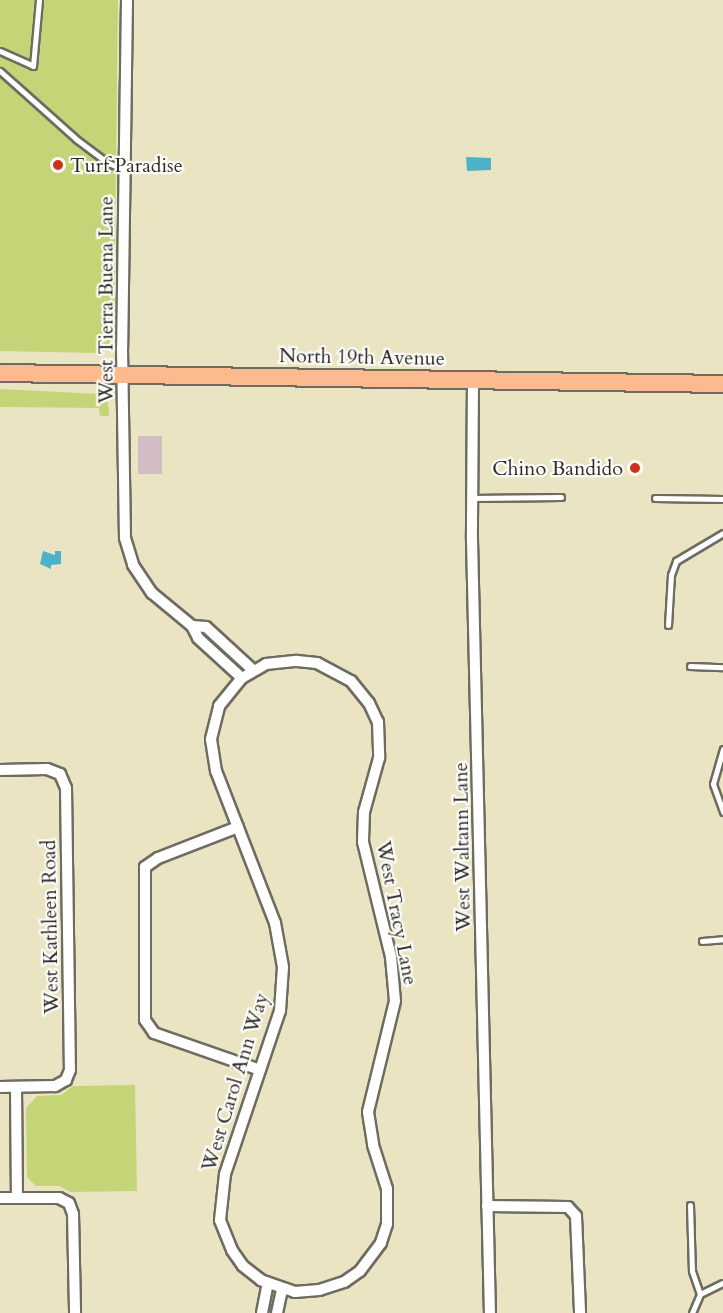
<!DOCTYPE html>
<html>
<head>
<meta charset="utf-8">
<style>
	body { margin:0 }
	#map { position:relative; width:723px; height:1313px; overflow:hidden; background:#ebe4c3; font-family:Cardo,serif }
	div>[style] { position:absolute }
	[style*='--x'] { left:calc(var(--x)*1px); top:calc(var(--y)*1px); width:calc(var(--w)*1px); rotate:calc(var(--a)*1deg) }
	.industrial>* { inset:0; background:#d2bdc5; transform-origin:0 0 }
	.green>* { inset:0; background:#c4d578 }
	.water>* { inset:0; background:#4bb2ca }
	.roads { filter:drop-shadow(2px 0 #6e6c60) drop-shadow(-2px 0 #6e6c60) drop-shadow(0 2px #6e6c60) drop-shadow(0 -2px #6e6c60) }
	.service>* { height:5px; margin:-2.5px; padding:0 2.5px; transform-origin:2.5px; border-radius:2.5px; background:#fff }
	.minor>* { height:10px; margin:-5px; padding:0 5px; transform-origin:5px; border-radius:5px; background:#fff }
	.primary>* { height:16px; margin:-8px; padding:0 8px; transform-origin:8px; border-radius:8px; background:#fcba8e }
	.dots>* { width:16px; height:16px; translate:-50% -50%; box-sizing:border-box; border:3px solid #fdfcf7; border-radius:50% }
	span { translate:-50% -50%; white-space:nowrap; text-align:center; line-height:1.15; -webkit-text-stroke:4.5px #fdfcf7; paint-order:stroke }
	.poi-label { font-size:20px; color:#2b2b2b }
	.left { translate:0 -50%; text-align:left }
	.right { translate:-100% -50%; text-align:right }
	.street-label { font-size:20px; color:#2b2b2b }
</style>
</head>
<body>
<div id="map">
	<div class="industrial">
		<div style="left:138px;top:436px;width:24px;height:38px"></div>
	</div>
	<div class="green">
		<div style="clip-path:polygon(0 0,118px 0,114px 329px,109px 345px,96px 353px,0 351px)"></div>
		<div style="clip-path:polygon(0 389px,99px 394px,108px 402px,109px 416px,100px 416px,99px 408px,0 407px)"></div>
		<div style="clip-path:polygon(135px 1085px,137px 1191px,71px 1192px,59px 1186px,36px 1186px,27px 1177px,26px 1108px,37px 1096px,61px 1095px,73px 1086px)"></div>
	</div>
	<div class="water">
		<div style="clip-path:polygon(466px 157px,491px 158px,491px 170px,467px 171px)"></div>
		<div style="clip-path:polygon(43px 551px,55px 555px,55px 551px,61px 551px,61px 564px,51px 565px,51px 569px,40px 564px)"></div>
	</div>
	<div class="roads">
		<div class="service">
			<div style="--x:0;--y:51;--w:36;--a:24"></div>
			<div style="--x:33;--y:66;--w:66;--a:-84.8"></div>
			<div style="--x:0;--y:71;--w:102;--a:41.8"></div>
			<div style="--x:76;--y:139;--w:38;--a:37"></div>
			<div style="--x:106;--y:162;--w:21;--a:23"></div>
			<div style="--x:472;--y:498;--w:89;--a:-0.6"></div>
			<div style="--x:655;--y:498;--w:68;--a:0.8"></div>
			<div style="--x:668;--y:625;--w:50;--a:-86.6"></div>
			<div style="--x:671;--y:575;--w:15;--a:-70"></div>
			<div style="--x:676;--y:561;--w:55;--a:-30.8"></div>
			<div style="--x:690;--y:666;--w:33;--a:2"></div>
			<div style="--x:723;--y:749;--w:36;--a:106"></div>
			<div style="--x:713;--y:784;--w:30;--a:70"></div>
			<div style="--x:702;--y:941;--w:21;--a:-5"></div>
			<div style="--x:690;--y:1205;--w:66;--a:88.3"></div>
			<div style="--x:692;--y:1271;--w:24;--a:71"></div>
			<div style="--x:700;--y:1294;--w:25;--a:-26"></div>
			<div style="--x:692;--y:1313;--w:21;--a:-67"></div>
		</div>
		<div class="minor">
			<div style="--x:127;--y:0;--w:348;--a:90.8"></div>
			<div style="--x:122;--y:348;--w:190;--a:89.1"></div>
			<div style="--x:125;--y:538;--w:28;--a:73"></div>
			<div style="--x:133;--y:565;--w:34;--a:56"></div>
			<div style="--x:152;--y:593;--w:52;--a:39.5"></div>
			<div style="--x:192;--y:626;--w:13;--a:63"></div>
			<div style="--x:198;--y:638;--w:59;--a:42.3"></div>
			<div style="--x:473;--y:380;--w:160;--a:90.4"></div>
			<div style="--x:472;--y:540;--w:773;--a:88.67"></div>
			<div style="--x:192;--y:626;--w:14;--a:4"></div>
			<div style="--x:206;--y:627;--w:64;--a:42.5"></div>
			<div style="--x:297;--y:661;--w:20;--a:6"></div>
			<div style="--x:317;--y:663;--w:38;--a:28"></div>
			<div style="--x:351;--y:681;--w:28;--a:51"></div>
			<div style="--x:369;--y:703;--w:21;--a:65"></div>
			<div style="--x:378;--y:722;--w:36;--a:88"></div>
			<div style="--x:379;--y:758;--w:56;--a:105.5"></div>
			<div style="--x:364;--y:812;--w:30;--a:92"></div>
			<div style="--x:363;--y:842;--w:118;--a:76.3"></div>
			<div style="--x:391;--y:957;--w:44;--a:84.8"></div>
			<div style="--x:395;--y:1001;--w:114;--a:103.7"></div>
			<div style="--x:368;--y:1112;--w:33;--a:81"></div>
			<div style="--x:373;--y:1145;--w:46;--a:72.3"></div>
			<div style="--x:387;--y:1189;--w:35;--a:90"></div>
			<div style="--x:387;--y:1224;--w:20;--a:108"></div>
			<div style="--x:381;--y:1243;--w:35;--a:127"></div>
			<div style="--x:360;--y:1271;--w:19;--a:145"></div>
			<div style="--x:344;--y:1282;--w:26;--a:162"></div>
			<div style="--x:319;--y:1290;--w:24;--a:175"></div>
			<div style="--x:295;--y:1292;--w:36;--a:-161"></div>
			<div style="--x:261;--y:1280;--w:23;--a:-142"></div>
			<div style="--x:243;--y:1266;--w:19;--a:-125"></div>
			<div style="--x:232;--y:1250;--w:32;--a:-112"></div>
			<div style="--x:220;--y:1220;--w:46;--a:-83.8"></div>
			<div style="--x:225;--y:1174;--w:172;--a:-71.4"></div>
			<div style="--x:280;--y:1011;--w:44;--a:-86.1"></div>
			<div style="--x:283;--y:967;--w:45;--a:-100.3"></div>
			<div style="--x:275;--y:923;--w:163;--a:-111.2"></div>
			<div style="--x:216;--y:771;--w:32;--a:-99"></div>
			<div style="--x:211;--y:739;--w:34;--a:-76"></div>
			<div style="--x:219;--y:706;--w:36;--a:-51"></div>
			<div style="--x:242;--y:678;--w:28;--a:-30"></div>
			<div style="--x:266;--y:664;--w:31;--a:-6"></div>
			<div style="--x:0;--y:770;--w:47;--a:-1.2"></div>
			<div style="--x:47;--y:769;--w:14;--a:21"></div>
			<div style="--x:60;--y:774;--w:15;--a:67"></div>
			<div style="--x:66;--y:788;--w:282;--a:89.2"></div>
			<div style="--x:70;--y:1070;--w:11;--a:112"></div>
			<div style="--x:66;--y:1080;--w:13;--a:151"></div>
			<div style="--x:55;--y:1086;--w:55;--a:179"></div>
			<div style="--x:238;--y:827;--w:86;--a:158.8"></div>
			<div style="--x:158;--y:858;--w:16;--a:145"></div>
			<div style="--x:145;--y:867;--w:153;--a:90"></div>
			<div style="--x:145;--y:1020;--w:16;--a:55"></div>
			<div style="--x:154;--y:1033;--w:112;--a:19.2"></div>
			<div style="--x:16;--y:1087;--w:110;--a:89.5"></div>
			<div style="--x:0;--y:1198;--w:59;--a:0"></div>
			<div style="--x:59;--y:1198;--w:11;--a:27"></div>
			<div style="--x:69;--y:1203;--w:12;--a:70"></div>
			<div style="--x:73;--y:1214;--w:99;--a:88.8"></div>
			<div style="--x:487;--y:1206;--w:81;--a:0.7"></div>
			<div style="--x:568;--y:1207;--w:12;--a:48"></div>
			<div style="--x:576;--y:1216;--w:97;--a:87.6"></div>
			<div style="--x:262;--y:1313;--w:31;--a:-79"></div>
			<div style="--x:277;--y:1313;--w:25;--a:-78"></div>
		</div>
		<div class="primary">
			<div style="--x:0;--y:373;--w:723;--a:0.87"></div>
		</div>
	</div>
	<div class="dots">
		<div style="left:58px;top:165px;background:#c8321e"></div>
		<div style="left:635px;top:468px;background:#c8321e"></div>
	</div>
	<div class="poi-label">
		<span class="left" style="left:70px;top:165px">Turf Paradise</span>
		<span class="right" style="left:623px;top:468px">Chino Bandido</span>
	</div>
	<div class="street-label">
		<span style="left:106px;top:300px;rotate:-90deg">West Tierra Buena Lane</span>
		<span style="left:362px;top:357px;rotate:1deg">North 19th Avenue</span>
		<span style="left:462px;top:847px;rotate:-91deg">West Waltann Lane</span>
		<span style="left:397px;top:913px;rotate:79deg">West Tracy Lane</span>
		<span style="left:50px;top:927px;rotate:-91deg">West Kathleen Road</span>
		<span style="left:235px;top:1082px;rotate:-73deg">West Carol Ann Way</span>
	</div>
</div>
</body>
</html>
